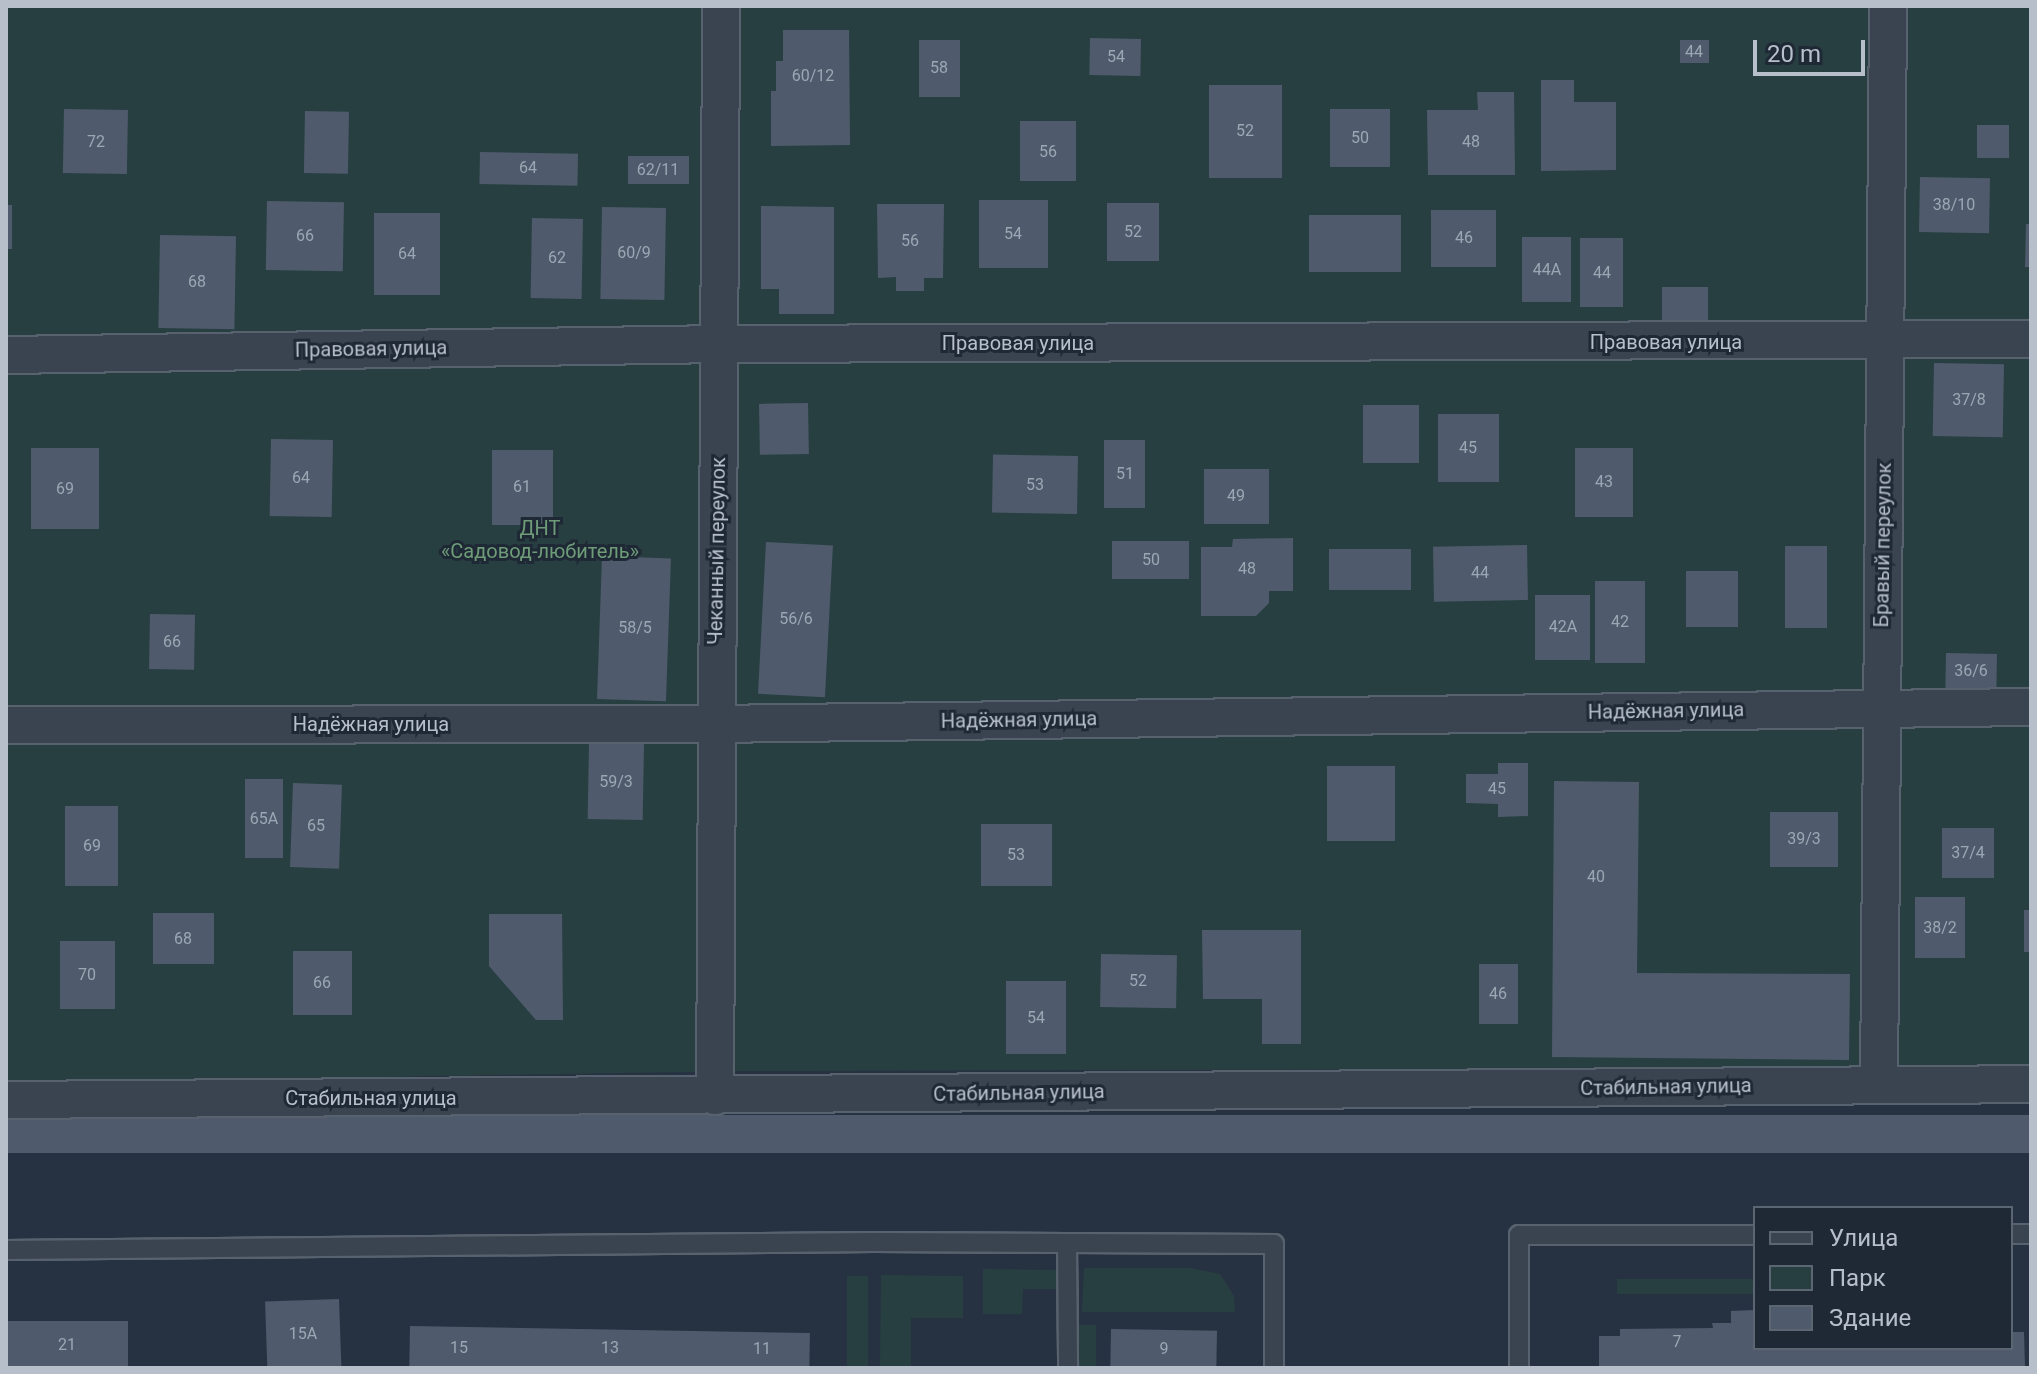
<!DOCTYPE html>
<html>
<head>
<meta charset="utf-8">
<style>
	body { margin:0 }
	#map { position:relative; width:2037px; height:1374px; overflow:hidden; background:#263241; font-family:Roboto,sans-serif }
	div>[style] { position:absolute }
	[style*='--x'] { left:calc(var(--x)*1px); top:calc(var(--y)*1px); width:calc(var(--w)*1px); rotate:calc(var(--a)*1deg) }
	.green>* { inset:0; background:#283f42; transform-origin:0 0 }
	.building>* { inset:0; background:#4f5b6c; transform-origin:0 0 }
	.roads { filter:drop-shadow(2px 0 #58626e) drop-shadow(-2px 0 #58626e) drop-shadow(0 2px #58626e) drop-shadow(0 -2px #58626e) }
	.service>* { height:18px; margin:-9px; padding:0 9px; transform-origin:9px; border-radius:9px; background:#3a4450 }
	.minor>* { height:36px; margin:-18px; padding:0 18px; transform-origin:18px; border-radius:18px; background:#3a4450 }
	span { translate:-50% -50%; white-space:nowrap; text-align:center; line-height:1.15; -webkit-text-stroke:6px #1f2936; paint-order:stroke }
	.number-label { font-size:16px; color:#9da6b3 }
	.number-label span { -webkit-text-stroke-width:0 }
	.street-label { font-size:20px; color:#b7bfcb }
	.park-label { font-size:20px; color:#6e9c78 }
	.frame { position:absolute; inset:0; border:8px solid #b7bfcb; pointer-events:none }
	.legend { position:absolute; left:1753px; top:1206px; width:260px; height:144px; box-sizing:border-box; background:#1f2936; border:2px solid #5c6572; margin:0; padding:10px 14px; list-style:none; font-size:24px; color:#b7bfcb }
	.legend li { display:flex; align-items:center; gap:16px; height:40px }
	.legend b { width:40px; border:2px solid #5c6572 }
	.scale { position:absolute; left:1753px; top:40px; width:112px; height:36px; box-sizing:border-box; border:4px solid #b7bfcb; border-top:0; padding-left:10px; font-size:24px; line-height:28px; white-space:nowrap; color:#b7bfcb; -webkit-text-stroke:6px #1f2936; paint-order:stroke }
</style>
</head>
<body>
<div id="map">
	<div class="green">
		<div style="clip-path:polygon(6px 6px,2031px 6px,2031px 1068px,745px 1071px,6px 1083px)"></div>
		<div style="clip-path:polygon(1084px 1268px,1190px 1268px,1220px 1274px,1234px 1296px,1235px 1312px,1082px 1312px)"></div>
		<div style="clip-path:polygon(983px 1269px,1059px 1270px,1059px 1289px,1023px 1289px,1022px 1314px,983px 1314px)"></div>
		<div style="clip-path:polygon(881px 1275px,963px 1276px,963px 1318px,911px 1318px,911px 1368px,880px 1368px)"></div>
		<div style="left:847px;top:1276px;width:21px;height:92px"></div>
		<div style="left:1617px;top:1279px;width:138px;height:15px"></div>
		<div style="left:1079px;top:1325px;width:17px;height:43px"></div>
	</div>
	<div class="building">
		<div style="clip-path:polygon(783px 30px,849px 30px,850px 145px,771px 146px,771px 91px,776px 91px,776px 61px,783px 61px)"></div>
		<div style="left:1090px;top:38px;width:51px;height:37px;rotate:1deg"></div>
		<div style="left:919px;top:40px;width:41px;height:57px"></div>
		<div style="left:1680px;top:40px;width:29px;height:23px"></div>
		<div style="clip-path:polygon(1541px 80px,1574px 80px,1574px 102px,1616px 102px,1616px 170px,1541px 171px)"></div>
		<div style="left:1209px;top:85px;width:73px;height:93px"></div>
		<div style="clip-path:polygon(1477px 92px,1514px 92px,1515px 175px,1428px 175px,1427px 110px,1478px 110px)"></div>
		<div style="left:64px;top:109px;width:64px;height:64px;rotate:1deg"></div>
		<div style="left:1330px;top:109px;width:60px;height:58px"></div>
		<div style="left:305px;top:111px;width:44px;height:62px;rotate:1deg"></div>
		<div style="left:1076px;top:121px;width:60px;height:56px;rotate:90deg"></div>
		<div style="left:1977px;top:125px;width:32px;height:33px"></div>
		<div style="left:480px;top:152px;width:98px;height:32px;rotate:1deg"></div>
		<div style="left:628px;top:156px;width:61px;height:28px"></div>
		<div style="left:1920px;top:177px;width:70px;height:55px;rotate:1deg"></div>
		<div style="left:979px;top:200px;width:69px;height:68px"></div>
		<div style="left:267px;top:201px;width:77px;height:69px;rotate:1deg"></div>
		<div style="left:1107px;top:203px;width:52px;height:58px"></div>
		<div style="clip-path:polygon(877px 204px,944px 204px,943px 278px,924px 278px,924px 291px,896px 291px,896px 277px,878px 278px)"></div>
		<div style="left:6px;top:205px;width:6px;height:44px"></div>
		<div style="clip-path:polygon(761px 206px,834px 207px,834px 314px,779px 314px,779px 289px,761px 289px)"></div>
		<div style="left:602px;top:207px;width:64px;height:92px;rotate:1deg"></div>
		<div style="left:1431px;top:210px;width:65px;height:57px"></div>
		<div style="left:374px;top:213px;width:66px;height:82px"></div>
		<div style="left:1309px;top:215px;width:92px;height:57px"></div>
		<div style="left:532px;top:218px;width:51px;height:80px;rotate:1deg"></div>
		<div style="clip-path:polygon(2026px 224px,2031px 224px,2031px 267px,2025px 267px)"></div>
		<div style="left:160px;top:235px;width:76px;height:93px;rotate:1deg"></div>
		<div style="left:1522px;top:237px;width:49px;height:65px"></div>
		<div style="left:1580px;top:238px;width:43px;height:69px"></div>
		<div style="left:1662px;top:287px;width:46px;height:35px"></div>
		<div style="left:1934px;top:363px;width:70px;height:73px;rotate:1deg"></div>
		<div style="left:808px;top:403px;width:51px;height:49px;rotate:89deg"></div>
		<div style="left:1363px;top:405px;width:56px;height:58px"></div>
		<div style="left:1438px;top:414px;width:61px;height:68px"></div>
		<div style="left:271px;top:439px;width:62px;height:77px;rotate:1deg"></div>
		<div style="left:1104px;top:440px;width:41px;height:68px"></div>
		<div style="left:31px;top:448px;width:68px;height:81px"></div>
		<div style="left:1575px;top:448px;width:58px;height:69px"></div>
		<div style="left:492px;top:450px;width:61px;height:75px"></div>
		<div style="left:1078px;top:456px;width:58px;height:85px;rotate:91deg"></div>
		<div style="left:1204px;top:469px;width:65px;height:55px"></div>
		<div style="clip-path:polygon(1293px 538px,1293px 591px,1269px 591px,1269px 603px,1256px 616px,1201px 616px,1201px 547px,1232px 547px,1233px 539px)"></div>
		<div style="left:1112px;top:541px;width:77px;height:38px"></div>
		<div style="left:766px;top:542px;width:67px;height:152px;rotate:3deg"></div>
		<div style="left:1527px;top:545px;width:55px;height:94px;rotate:89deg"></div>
		<div style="left:1785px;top:546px;width:42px;height:82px"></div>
		<div style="left:1329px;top:549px;width:82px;height:41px"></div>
		<div style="left:602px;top:556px;width:69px;height:143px;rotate:2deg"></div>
		<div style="left:1686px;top:571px;width:52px;height:56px"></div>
		<div style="left:1595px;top:581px;width:50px;height:82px"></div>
		<div style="left:1535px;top:595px;width:55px;height:65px"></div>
		<div style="left:150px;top:614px;width:45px;height:55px;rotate:1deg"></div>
		<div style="left:1946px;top:653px;width:51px;height:35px;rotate:1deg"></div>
		<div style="left:589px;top:743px;width:55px;height:76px;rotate:1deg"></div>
		<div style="clip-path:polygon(1498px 763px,1528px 763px,1528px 816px,1498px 817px,1498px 804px,1466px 803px,1466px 774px,1498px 774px)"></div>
		<div style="left:1327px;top:766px;width:68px;height:75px"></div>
		<div style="left:283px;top:779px;width:79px;height:38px;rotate:90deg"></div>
		<div style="clip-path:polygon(1554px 781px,1639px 782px,1637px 973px,1850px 974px,1849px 1060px,1552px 1057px)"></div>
		<div style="left:293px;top:783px;width:49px;height:84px;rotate:2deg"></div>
		<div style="left:65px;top:806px;width:53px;height:80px"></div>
		<div style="left:1770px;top:812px;width:68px;height:55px"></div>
		<div style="left:981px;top:824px;width:71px;height:62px"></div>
		<div style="left:1942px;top:828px;width:52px;height:50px"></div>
		<div style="left:1915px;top:897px;width:50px;height:61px"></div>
		<div style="left:2024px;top:910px;width:7px;height:42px"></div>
		<div style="left:153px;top:913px;width:61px;height:51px"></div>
		<div style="clip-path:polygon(489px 914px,562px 914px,563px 1020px,536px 1020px,489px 966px)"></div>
		<div style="clip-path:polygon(1202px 930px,1301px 930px,1301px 1044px,1262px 1044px,1262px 999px,1203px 999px)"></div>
		<div style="left:60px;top:941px;width:55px;height:68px"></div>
		<div style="left:293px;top:951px;width:59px;height:64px"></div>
		<div style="left:1101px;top:954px;width:76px;height:53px;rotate:1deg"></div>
		<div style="left:1479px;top:964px;width:39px;height:60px"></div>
		<div style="left:1066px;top:981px;width:73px;height:60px;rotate:90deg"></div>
		<div style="left:2031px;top:1115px;width:38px;height:2025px;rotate:90deg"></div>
		<div style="left:339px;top:1299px;width:69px;height:74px;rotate:88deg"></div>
		<div style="clip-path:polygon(1755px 1310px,1755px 1348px,2011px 1348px,2011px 1332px,2024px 1332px,2025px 1368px,1599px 1368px,1599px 1336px,1620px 1336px,1620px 1329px,1713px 1328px,1712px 1323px,1731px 1323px,1731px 1311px)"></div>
		<div style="left:6px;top:1321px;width:122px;height:47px"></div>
		<div style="left:410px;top:1326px;width:400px;height:42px;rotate:1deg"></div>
		<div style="left:1111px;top:1329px;width:106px;height:39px;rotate:1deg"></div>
	</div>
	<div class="roads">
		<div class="service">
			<div style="--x:2011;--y:1234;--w:20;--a:0"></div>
			<div style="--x:1067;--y:1243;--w:125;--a:89.5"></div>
			<div style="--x:6;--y:1250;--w:868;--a:-0.53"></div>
			<div style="--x:874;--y:1242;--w:400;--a:0.3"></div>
			<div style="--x:1274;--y:1244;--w:124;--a:90"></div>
			<div style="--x:1519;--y:1368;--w:133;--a:-90"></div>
			<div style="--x:1519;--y:1235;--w:236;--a:0"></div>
		</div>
		<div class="minor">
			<div style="--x:6;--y:355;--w:715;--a:-0.88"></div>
			<div style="--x:721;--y:344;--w:1310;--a:-0.22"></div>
			<div style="--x:6;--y:725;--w:707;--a:-0.08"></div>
			<div style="--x:713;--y:724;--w:1318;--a:-0.74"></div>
			<div style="--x:1879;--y:1085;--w:1079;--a:-89.52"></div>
			<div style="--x:715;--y:1096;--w:1090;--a:-89.68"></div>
			<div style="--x:6;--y:1100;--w:2025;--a:-0.45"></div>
		</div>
	</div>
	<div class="number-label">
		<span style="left:1694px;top:52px">44</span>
		<span style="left:1116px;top:57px">54</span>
		<span style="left:939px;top:68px">58</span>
		<span style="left:813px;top:76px">60/12</span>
		<span style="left:1245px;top:131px">52</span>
		<span style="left:1360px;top:138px">50</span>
		<span style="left:96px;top:142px">72</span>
		<span style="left:1471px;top:142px">48</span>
		<span style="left:1048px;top:152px">56</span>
		<span style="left:528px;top:168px">64</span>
		<span style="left:658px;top:170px">62/11</span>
		<span style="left:1954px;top:205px">38/10</span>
		<span style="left:1133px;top:232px">52</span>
		<span style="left:1013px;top:234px">54</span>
		<span style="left:305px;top:236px">66</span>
		<span style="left:1464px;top:238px">46</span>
		<span style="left:910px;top:241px">56</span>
		<span style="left:634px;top:253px">60/9</span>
		<span style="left:407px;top:254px">64</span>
		<span style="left:557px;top:258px">62</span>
		<span style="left:1547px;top:270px">44А</span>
		<span style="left:1602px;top:273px">44</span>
		<span style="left:197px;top:282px">68</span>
		<span style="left:1969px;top:400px">37/8</span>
		<span style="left:1468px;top:448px">45</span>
		<span style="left:1125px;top:474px">51</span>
		<span style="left:301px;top:478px">64</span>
		<span style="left:1604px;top:482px">43</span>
		<span style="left:1035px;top:485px">53</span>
		<span style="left:522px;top:487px">61</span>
		<span style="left:65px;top:489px">69</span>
		<span style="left:1236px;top:496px">49</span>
		<span style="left:1151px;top:560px">50</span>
		<span style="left:1247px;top:569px">48</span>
		<span style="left:1480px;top:573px">44</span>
		<span style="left:796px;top:619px">56/6</span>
		<span style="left:1620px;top:622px">42</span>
		<span style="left:1563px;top:627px">42А</span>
		<span style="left:635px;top:628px">58/5</span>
		<span style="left:172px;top:642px">66</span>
		<span style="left:1971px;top:671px">36/6</span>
		<span style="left:616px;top:782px">59/3</span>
		<span style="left:1497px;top:789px">45</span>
		<span style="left:264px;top:819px">65А</span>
		<span style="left:316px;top:826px">65</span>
		<span style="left:1804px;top:839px">39/3</span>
		<span style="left:92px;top:846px">69</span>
		<span style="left:1968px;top:853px">37/4</span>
		<span style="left:1016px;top:855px">53</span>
		<span style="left:1596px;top:877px">40</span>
		<span style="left:1940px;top:928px">38/2</span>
		<span style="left:183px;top:939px">68</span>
		<span style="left:87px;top:975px">70</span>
		<span style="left:1138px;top:981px">52</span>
		<span style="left:322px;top:983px">66</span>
		<span style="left:1498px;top:994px">46</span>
		<span style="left:1036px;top:1018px">54</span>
		<span style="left:303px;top:1334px">15А</span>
		<span style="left:1677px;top:1342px">7</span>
		<span style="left:67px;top:1345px">21</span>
		<span style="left:459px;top:1348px">15</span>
		<span style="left:610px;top:1348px">13</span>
		<span style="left:762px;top:1349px">11</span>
		<span style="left:1164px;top:1349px">9</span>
	</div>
	<div class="street-label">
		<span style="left:1666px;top:342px">Правовая улица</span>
		<span style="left:1018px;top:343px">Правовая улица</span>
		<span style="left:371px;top:349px;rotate:-1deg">Правовая улица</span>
		<span style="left:1883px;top:545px;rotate:-89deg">Бравый переулок</span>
		<span style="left:717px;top:551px;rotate:-89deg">Чеканный переулок</span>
		<span style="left:1666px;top:711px;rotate:-1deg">Надёжная улица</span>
		<span style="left:1019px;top:720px;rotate:-1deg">Надёжная улица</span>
		<span style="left:371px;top:724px">Надёжная улица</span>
		<span style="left:1666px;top:1087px;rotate:-1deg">Стабильная улица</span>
		<span style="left:1019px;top:1093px;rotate:-1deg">Стабильная улица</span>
		<span style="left:371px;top:1098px">Стабильная улица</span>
	</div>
	<div class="park-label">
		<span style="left:540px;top:540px">ДНТ<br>«Садовод-любитель»</span>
	</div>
	<div class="frame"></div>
	<ul class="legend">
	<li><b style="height:10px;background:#3a4450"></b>Улица</li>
	<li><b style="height:22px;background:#283f42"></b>Парк</li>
	<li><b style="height:22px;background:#4f5b6c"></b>Здание</li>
	</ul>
	<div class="scale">20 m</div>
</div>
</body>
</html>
